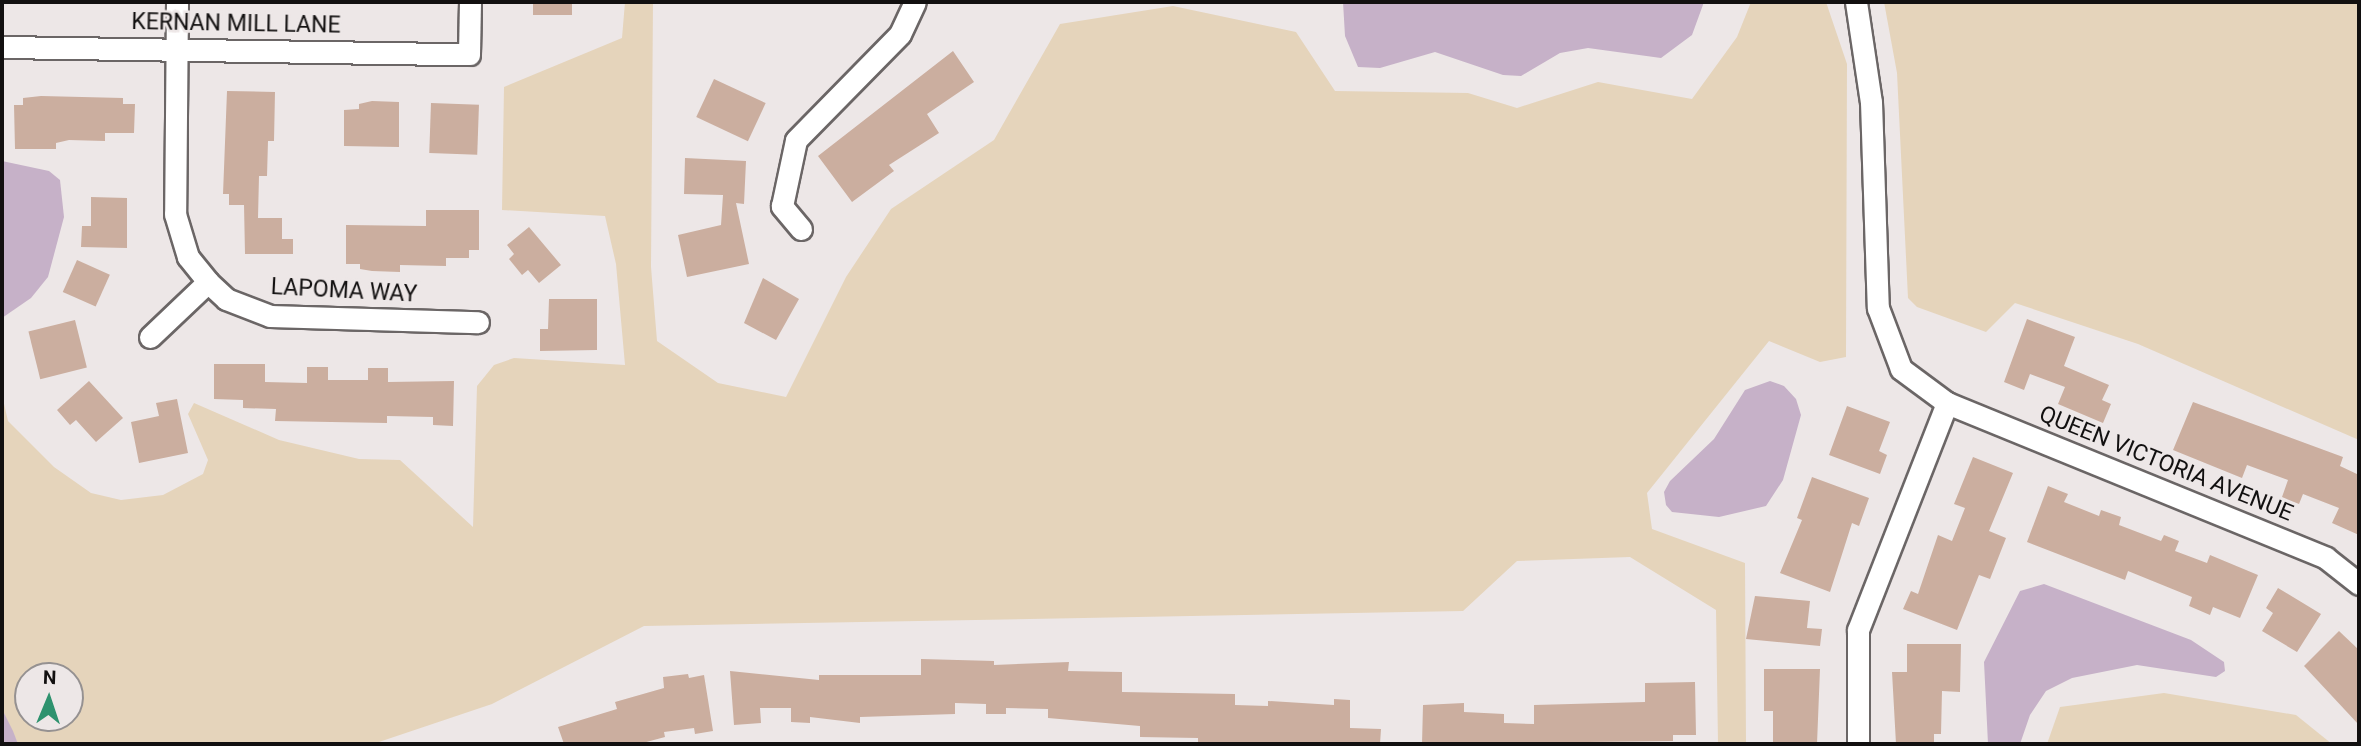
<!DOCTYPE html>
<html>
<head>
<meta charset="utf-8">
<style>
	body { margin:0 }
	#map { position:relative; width:2361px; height:746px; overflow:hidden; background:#ede7e7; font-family:Roboto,sans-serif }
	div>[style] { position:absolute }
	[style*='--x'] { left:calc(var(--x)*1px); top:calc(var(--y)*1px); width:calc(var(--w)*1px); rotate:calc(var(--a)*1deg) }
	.green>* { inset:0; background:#e5d4bb }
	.water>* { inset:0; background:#c6b1c8 }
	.building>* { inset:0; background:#cbae9f; transform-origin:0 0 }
	.roads { filter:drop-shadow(2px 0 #6b6666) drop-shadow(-2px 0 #6b6666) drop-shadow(0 2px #6b6666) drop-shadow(0 -2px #6b6666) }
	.minor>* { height:21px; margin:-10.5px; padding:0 10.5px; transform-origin:10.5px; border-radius:10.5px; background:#fff }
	span { translate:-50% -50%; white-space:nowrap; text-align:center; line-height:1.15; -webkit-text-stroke:5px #ede7e7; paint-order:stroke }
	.street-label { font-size:23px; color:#121010 }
	.frame { position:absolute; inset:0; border:4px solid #121010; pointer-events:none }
	.north { position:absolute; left:14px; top:662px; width:70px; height:70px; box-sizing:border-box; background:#ede7e7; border:2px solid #959191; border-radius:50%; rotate:2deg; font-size:19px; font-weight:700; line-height:28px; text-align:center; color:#121010 }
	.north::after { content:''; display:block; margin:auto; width:24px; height:32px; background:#2e926e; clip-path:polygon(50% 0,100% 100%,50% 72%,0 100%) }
</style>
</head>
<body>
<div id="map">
	<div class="green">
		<div style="clip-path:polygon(evenodd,625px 2px,653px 2px,651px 267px,657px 341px,718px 383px,786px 397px,846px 277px,891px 209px,994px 140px,1060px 24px,1173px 6px,1296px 32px,1335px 91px,1468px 93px,1517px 108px,1598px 82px,1692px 99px,1737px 37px,1751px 2px,1826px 2px,1847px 64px,1846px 357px,1820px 362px,1769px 341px,1647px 493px,1652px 529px,1745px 563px,1746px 744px,1718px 744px,1716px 610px,1630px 557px,1517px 561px,1463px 611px,644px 626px,492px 704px,373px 744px,18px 744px,2px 709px,2px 395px,8px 421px,54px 467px,91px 493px,121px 500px,163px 495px,203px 474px,208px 460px,188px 414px,194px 403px,279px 440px,359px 459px,400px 460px,473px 527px,477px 386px,494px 365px,514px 358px,625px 365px,616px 264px,605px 216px,502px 210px,504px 87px,622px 38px,625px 2px,28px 676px,70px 676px,70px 718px,28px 718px,28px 676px)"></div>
		<div style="clip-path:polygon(1884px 2px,2359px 2px,2359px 440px,2138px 344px,2015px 303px,1986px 332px,1917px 307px,1908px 298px,1897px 73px)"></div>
		<div style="clip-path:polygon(2164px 693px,2296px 715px,2332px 744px,2047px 744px,2060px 707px)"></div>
	</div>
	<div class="water">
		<div style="clip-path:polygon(1343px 2px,1704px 2px,1692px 35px,1661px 58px,1588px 48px,1560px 53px,1521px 76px,1503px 75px,1435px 52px,1380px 68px,1358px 67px,1345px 36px)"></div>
		<div style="clip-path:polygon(2px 161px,49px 171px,60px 180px,64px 217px,48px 277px,31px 298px,2px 318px)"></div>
		<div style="clip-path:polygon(1770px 381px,1784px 386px,1796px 399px,1801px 415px,1783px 480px,1766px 506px,1719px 517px,1672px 512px,1666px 505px,1664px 492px,1670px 481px,1714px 439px,1745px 390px)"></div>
		<div style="clip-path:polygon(2044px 584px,2191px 640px,2224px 662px,2225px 671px,2216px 677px,2137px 665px,2072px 678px,2046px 691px,2030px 715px,2020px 744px,1988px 744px,1984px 662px,2020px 591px)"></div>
		<div style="clip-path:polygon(2px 709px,13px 731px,18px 744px,2px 744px)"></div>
	</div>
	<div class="building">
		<div style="left:533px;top:2px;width:39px;height:13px"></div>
		<div style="clip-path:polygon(953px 51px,974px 82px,927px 114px,939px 133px,889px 165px,894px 171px,852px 202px,818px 156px)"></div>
		<div style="left:714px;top:79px;width:57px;height:42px;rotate:25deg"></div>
		<div style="clip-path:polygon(227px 91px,275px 92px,274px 141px,268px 141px,267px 176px,259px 176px,258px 218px,282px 218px,282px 239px,293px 239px,293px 254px,245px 254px,244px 205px,229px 205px,229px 194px,223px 194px)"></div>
		<div style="clip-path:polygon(41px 96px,123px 98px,123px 104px,135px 104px,134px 133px,105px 133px,105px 141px,69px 140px,56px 143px,56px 149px,15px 149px,14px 105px,23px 105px,23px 98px)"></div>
		<div style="clip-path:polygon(372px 101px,399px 102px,399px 147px,344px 146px,344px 110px,359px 109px,359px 104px)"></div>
		<div style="left:431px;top:103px;width:48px;height:50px;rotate:2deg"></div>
		<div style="clip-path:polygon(685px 158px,746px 161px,744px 204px,736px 203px,749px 264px,687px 277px,678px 235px,721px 225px,723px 195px,684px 194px)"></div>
		<div style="clip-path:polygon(91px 197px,127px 198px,127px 248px,81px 247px,82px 226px,91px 226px)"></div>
		<div style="clip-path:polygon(426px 210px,479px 210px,479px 250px,469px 250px,469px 258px,446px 258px,446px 266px,400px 265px,400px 272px,372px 271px,360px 269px,360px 264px,346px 264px,346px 225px,426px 226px)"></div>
		<div style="clip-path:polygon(529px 227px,561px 265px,539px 283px,528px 270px,522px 275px,509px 259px,514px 254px,507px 245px)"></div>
		<div style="left:77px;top:260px;width:36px;height:35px;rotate:24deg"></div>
		<div style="clip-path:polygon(763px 278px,799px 299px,776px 340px,744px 323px)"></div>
		<div style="clip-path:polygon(549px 299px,597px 299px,597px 350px,540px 351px,540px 329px,548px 329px)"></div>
		<div style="clip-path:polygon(2027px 319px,2075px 337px,2064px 366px,2109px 385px,2102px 400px,2111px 404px,2103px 423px,2058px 404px,2065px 387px,2030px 374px,2024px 390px,2004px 382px)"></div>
		<div style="left:75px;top:320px;width:49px;height:48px;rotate:76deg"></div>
		<div style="clip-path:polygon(214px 364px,265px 364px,265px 382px,307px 383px,307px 367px,328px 367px,328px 380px,368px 380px,368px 368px,388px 368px,388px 382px,454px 381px,453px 426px,433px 425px,433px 417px,387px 416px,387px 423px,275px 421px,276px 409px,243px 408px,243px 400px,214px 399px)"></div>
		<div style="clip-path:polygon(89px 381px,123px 418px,96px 442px,76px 420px,70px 425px,57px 410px)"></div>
		<div style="clip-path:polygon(177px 399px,188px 453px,139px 463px,131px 422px,159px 416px,156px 403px)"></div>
		<div style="clip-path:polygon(2193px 402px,2343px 457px,2340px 466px,2359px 475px,2359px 535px,2332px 523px,2339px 508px,2303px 494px,2299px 504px,2282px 497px,2288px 480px,2247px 465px,2242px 478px,2173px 450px)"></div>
		<div style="clip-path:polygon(1847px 406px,1890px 422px,1879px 451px,1887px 455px,1880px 474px,1829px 455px)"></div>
		<div style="clip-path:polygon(1973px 457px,2013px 473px,1989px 531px,2006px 538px,1990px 579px,1979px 575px,1957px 630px,1903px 609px,1911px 591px,1918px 594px,1938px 535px,1952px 541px,1965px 508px,1954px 504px)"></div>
		<div style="clip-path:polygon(1812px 477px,1869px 498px,1859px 526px,1852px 523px,1830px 592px,1780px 573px,1802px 520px,1797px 518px)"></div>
		<div style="clip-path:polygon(2048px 486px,2068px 494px,2064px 502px,2099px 516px,2101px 510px,2121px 517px,2119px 525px,2161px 541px,2164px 535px,2179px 541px,2175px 551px,2207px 563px,2210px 555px,2258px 575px,2240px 618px,2213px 607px,2210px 615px,2189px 606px,2192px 597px,2128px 571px,2125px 580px,2027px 542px)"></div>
		<div style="clip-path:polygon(2278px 588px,2321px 614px,2297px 652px,2262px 631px,2273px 613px,2266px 608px)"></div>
		<div style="clip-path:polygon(1755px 596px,1810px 601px,1807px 628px,1822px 629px,1820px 646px,1746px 639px)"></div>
		<div style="clip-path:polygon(2339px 631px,2359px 650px,2359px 725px,2304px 666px)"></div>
		<div style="clip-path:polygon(1907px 644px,1961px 644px,1960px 692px,1942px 691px,1941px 734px,1934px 734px,1934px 744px,1896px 744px,1892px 672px,1907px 672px)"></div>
		<div style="clip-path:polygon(921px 659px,994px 661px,994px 665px,1069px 662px,1068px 671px,1122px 672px,1122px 692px,1235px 694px,1235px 705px,1268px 706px,1268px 701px,1334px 705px,1334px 699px,1350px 700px,1350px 728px,1381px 729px,1380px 744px,1198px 744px,1198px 738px,1140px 737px,1140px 726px,1048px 718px,1048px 709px,1006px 708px,1006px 714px,986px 714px,986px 704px,955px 703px,955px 714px,860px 717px,860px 723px,810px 717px,810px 723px,791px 722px,791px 708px,760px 708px,761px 723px,734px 725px,730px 671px,819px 680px,819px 675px,921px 675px)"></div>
		<div style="clip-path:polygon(1764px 669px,1820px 669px,1817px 744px,1773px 744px,1773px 711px,1764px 711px)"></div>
		<div style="clip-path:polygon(688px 674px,689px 678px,704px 675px,713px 731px,695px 734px,694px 728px,664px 732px,665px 737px,639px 744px,564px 744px,558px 727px,617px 709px,615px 702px,664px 688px,663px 677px)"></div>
		<div style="clip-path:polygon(1695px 682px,1696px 735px,1673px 735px,1673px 741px,1422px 744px,1423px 705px,1464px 703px,1464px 712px,1504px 714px,1504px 723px,1534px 724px,1534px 705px,1645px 702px,1645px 683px)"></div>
	</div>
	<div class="roads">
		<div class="minor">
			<div style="--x:177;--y:2;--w:212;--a:90.5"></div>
			<div style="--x:175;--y:214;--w:45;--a:73.2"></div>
			<div style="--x:188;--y:257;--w:32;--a:51"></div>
			<div style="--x:208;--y:282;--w:25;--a:43"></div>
			<div style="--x:226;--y:299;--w:47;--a:21.1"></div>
			<div style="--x:270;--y:316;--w:208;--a:1.7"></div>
			<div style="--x:1856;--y:2;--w:101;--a:81.5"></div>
			<div style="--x:1871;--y:102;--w:206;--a:88.1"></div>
			<div style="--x:1878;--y:308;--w:65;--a:69.3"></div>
			<div style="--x:1901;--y:369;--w:57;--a:36.5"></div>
			<div style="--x:1947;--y:403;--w:409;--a:22.2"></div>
			<div style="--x:2326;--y:558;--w:42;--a:38.2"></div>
			<div style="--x:2;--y:47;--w:467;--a:0.9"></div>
			<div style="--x:469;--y:54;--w:52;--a:-88.9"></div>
			<div style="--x:801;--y:229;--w:30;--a:-130"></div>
			<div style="--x:782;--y:206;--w:67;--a:-78"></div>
			<div style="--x:796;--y:140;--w:148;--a:-45.5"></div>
			<div style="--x:900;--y:34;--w:35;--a:-65"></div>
			<div style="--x:150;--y:337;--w:80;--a:-43.5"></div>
			<div style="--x:1858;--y:744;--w:114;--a:-90"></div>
			<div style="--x:1858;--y:630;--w:244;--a:-68.6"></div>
		</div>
	</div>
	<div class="street-label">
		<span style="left:236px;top:24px;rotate:1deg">KERNAN MILL LANE</span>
		<span style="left:344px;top:291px;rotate:3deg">LAPOMA WAY</span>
		<span style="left:2166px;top:464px;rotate:22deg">QUEEN VICTORIA AVENUE</span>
	</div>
	<div class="frame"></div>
	<div class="north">N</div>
</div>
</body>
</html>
